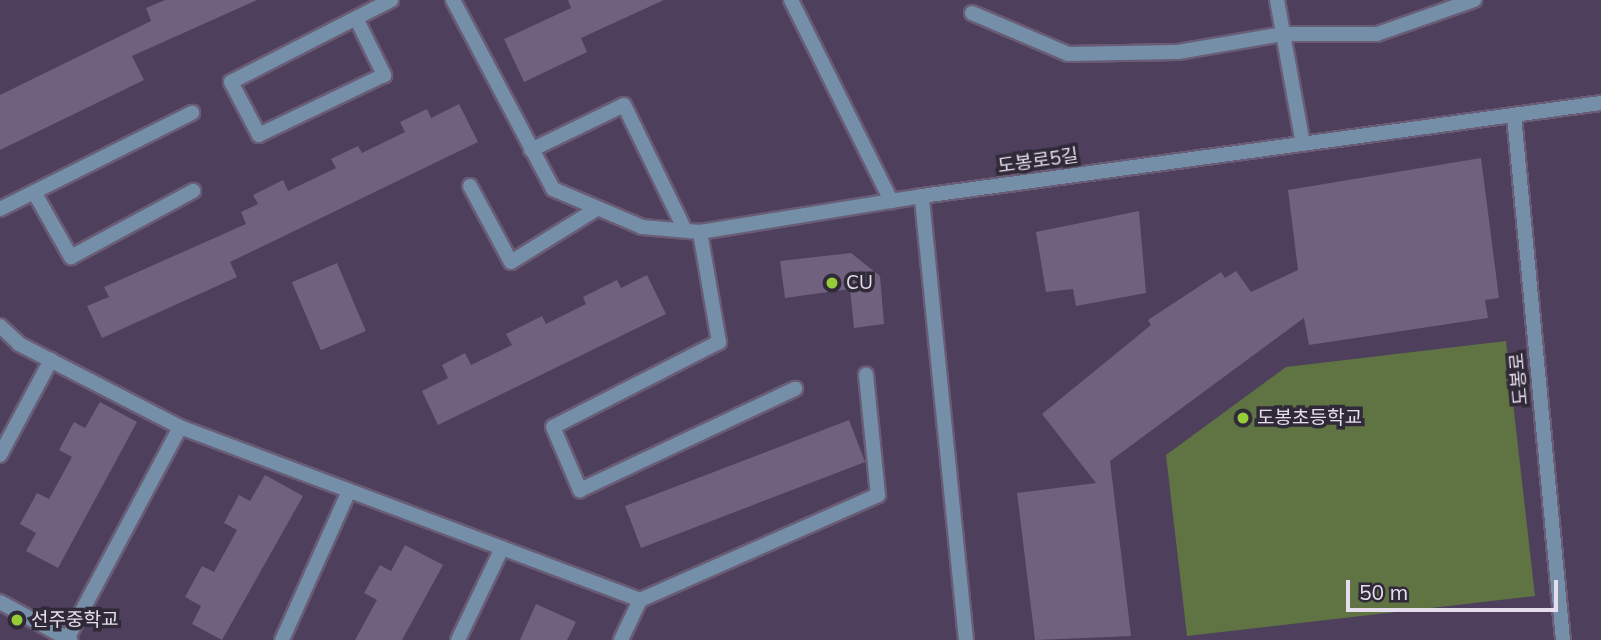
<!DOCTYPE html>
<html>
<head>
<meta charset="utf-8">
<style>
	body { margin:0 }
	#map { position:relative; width:1601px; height:640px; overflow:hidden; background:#4e3f5c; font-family:Mulish,"Noto Sans KR",sans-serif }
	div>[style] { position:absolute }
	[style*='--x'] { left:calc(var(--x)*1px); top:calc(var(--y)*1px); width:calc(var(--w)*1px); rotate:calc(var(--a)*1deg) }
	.green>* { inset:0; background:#5f7442 }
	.building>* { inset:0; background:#70617f; transform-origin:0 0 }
	.roads { filter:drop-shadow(2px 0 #695c76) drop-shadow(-2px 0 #695c76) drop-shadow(0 2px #695c76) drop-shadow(0 -2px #695c76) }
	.lane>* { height:14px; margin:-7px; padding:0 7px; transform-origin:7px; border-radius:7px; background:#758fa9 }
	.street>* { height:14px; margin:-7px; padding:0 7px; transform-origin:7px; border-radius:7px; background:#758fa9 }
	.dots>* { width:19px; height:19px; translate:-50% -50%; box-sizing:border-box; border:4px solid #302937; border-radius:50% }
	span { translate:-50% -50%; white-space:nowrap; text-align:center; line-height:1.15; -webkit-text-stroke:7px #302937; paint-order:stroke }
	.street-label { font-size:19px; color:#e6deef }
	.poi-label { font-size:19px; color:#e6deef }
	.left { translate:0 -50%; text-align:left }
	.scale { position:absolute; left:1346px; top:580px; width:212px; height:32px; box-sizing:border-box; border:4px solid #e6deef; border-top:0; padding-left:9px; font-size:21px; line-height:24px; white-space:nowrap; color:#e6deef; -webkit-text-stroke:5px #302937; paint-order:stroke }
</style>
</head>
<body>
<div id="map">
	<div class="green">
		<div style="clip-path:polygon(1506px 341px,1535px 596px,1187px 636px,1166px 455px,1286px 367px)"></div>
	</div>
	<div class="building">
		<div style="clip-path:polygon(165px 0,257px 0,132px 56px,144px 80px,0 150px,0 95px,151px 21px,146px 8px)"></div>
		<div style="clip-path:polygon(568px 0,664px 0,581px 38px,587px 52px,524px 82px,504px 39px,571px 8px)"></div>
		<div style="clip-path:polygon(459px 104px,478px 142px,230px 262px,237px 277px,102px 338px,87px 306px,109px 297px,104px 287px,246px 224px,241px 212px,258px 204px,253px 195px,283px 180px,288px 191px,336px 168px,331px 159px,358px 146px,362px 153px,405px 132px,400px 122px,427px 109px,431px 118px)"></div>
		<div style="clip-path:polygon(1481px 158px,1499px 298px,1485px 300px,1488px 318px,1309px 345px,1304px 318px,1110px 461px,1131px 636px,1035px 640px,1017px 493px,1096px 483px,1042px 414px,1151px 325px,1148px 320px,1221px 272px,1225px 278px,1236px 271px,1251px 292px,1298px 270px,1288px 190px)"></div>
		<div style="clip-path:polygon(1139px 211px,1146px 293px,1076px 306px,1073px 289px,1046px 292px,1036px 232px)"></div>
		<div style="clip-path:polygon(851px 253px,880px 276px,884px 324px,854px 328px,850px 289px,785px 298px,780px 261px)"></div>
		<div style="left:337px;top:263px;width:74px;height:49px;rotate:67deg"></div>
		<div style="clip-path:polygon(647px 275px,666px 314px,438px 425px,422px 391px,448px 378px,442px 365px,465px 353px,471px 365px,512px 345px,506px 334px,542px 316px,546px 324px,586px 304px,583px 297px,617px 280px,621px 288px)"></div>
		<div style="clip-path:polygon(100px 402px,137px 422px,58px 568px,26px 551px,36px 533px,20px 524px,37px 493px,49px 499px,72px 457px,59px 450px,74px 422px,85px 428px)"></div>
		<div style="left:849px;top:420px;width:45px;height:240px;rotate:69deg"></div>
		<div style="clip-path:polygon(265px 475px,303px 496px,222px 640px,192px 624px,201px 606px,185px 597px,202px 566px,214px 572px,237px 530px,224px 523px,239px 495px,250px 501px)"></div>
		<div style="clip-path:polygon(405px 545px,443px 565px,402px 640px,355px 640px,377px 600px,364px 593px,380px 565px,391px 571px)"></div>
		<div style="clip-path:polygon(536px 604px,576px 622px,567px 640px,520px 640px)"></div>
	</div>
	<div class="roads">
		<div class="lane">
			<div style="--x:453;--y:0;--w:214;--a:62.1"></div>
			<div style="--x:553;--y:189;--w:97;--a:23.1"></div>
			<div style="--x:642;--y:227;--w:58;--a:4.9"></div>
			<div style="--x:700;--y:232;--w:193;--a:-9.2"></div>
			<div style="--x:1277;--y:0;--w:146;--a:79.8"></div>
			<div style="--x:972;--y:13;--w:104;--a:23.1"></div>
			<div style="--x:1068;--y:54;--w:110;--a:-1"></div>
			<div style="--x:1178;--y:52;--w:107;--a:-9.7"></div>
			<div style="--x:1283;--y:34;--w:94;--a:0"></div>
			<div style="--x:1377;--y:34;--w:103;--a:-19.3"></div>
			<div style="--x:356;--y:18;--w:64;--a:63.8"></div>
			<div style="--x:384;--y:75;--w:139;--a:154.4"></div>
			<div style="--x:259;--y:135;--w:60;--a:-117.8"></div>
			<div style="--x:231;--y:82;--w:180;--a:-27.1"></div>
			<div style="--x:531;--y:150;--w:103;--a:-25.8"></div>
			<div style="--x:624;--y:105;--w:139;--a:64"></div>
			<div style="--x:470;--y:186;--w:86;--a:61.7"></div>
			<div style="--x:511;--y:262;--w:102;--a:-31.8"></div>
			<div style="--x:34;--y:192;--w:75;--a:60.4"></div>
			<div style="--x:71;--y:257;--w:139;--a:-28.4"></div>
			<div style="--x:0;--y:209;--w:215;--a:-26.6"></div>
			<div style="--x:700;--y:232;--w:112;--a:80.2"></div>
			<div style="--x:719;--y:342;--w:186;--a:152.9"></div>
			<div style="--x:553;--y:427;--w:69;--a:66.8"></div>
			<div style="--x:580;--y:490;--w:238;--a:-25.2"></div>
			<div style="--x:0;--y:326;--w:26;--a:43"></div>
			<div style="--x:19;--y:344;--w:181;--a:27.3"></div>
			<div style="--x:180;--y:427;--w:491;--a:20.6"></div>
			<div style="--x:640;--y:600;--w:260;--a:-23.8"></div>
			<div style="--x:878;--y:495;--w:121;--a:-95.7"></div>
			<div style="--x:0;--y:455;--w:108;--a:-61.8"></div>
			<div style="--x:67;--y:639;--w:240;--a:-61.9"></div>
			<div style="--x:282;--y:640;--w:163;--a:-65.8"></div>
			<div style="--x:458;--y:640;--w:102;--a:-64.4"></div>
			<div style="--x:621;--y:640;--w:44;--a:-64.6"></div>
		</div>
		<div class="street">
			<div style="--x:791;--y:0;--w:225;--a:63.5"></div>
			<div style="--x:891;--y:201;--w:31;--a:-9"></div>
			<div style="--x:1514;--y:115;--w:527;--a:84.67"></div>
			<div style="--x:0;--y:602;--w:80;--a:28.5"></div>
			<div style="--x:966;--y:640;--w:446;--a:-95.7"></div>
			<div style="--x:922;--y:196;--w:685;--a:-7.8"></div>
		</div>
	</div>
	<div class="dots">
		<div style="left:832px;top:283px;background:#97cc39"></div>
		<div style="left:1243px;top:418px;background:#97cc39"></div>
		<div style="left:17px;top:620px;background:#97cc39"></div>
	</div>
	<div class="street-label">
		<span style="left:1038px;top:161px;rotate:-8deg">도봉로5길</span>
		<span style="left:1519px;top:379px;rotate:-95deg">도봉로</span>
	</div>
	<div class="poi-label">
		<span class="left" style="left:846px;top:283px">CU</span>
		<span class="left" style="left:1257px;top:418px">도봉초등학교</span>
		<span class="left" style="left:31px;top:620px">선주중학교</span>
	</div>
	<div class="scale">50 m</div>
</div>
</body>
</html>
